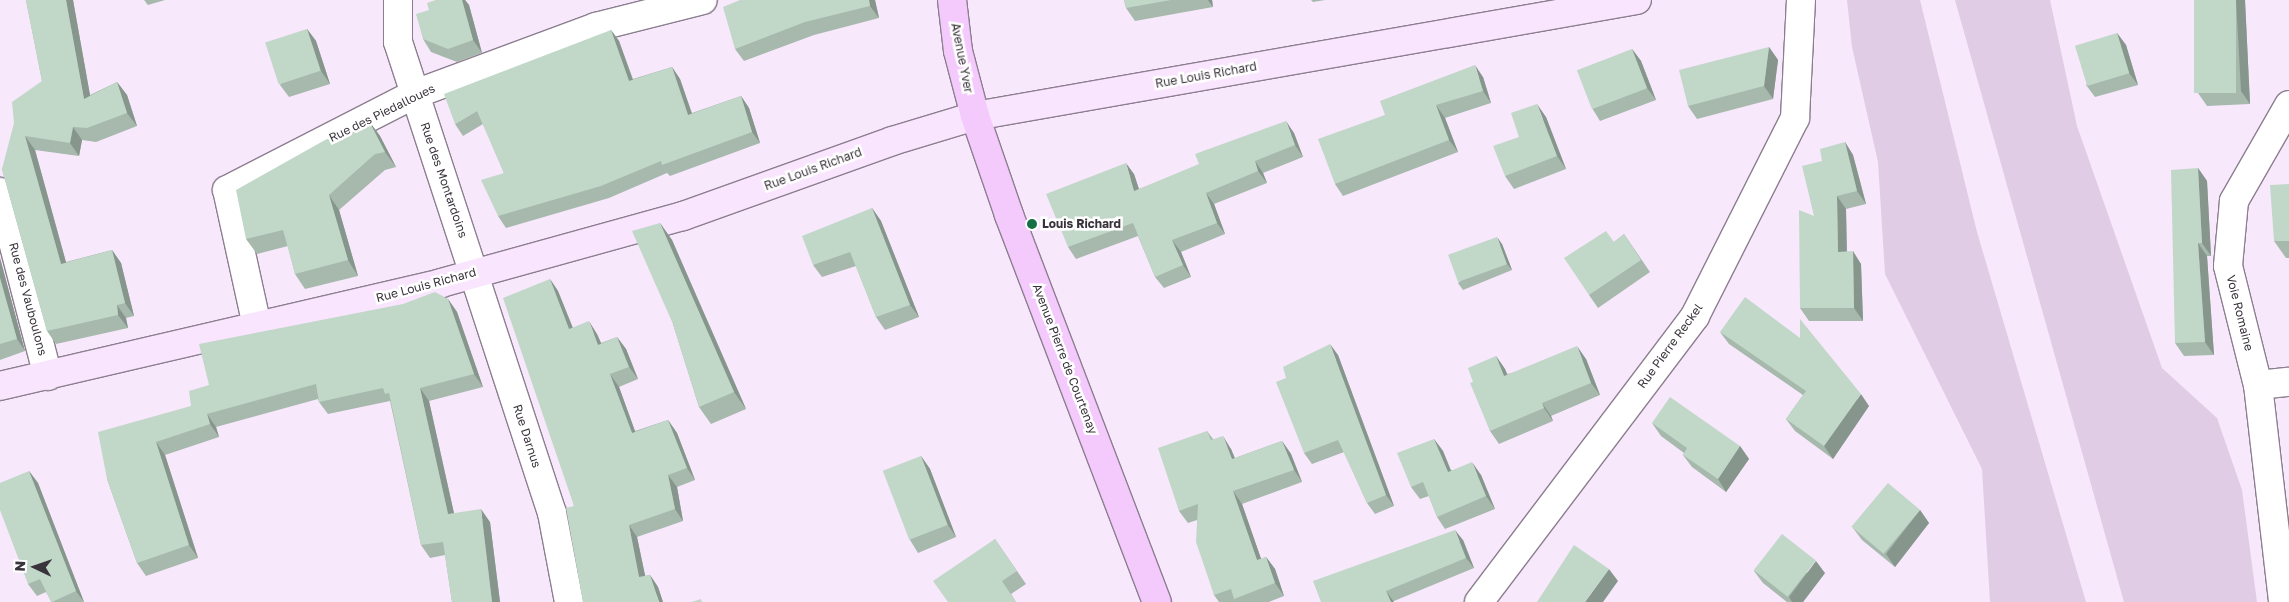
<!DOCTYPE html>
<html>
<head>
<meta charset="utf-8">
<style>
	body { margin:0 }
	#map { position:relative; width:2289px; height:602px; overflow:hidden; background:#f8e8fc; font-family:"Golos Text",sans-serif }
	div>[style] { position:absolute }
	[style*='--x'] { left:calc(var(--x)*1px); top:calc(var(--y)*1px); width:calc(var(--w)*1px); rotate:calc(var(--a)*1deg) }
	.green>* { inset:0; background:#e1cce6 }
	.roads { filter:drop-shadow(1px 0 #8c7e8f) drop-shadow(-1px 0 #8c7e8f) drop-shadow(0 1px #8c7e8f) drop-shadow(0 -1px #8c7e8f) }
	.street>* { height:28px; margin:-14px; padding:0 14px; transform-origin:14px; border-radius:14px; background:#fff }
	.secondary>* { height:28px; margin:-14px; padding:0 14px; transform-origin:14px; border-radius:14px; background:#f9e5fe }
	.primary>* { height:28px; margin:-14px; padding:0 14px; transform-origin:14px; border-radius:14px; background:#f4cafd }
	.wall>* { inset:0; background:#a6b9ac }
	.shaded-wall>* { inset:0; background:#87968c }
	.building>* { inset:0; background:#c1d7c8; transform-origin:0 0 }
	.dots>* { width:14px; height:14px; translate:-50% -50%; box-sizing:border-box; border:2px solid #fff; border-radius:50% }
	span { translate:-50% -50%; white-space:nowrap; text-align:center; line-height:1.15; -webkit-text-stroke:5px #fff; paint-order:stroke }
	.street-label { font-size:12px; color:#39333b }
	.poi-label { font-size:12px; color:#39333b; font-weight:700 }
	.left { translate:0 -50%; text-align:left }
	.north { position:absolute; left:10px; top:542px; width:50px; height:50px; -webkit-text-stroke:4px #fff; paint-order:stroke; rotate:273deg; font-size:14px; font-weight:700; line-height:20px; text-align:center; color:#39333b }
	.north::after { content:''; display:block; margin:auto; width:18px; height:22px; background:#39333b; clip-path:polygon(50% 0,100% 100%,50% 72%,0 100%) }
</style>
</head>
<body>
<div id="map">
	<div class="green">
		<div style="clip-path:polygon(1847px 0,1920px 0,1977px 232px,2086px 602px,1990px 602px,1982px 469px,1885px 274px,1878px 162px,1852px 47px)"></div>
		<div style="clip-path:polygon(1955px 0,2050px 0,2077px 126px,2162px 368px,2217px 418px,2242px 490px,2257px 602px,2124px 602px)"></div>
	</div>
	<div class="roads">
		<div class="street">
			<div style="--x:398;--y:0;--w:42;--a:90"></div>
			<div style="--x:398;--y:42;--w:496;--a:71.9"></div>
			<div style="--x:552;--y:513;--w:91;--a:79.2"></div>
			<div style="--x:2289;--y:105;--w:111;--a:119.8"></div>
			<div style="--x:2234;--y:201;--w:65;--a:95.3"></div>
			<div style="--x:2228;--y:266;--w:123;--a:75.9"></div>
			<div style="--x:2258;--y:385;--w:31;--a:-6"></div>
			<div style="--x:0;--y:192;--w:190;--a:75.4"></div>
			<div style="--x:257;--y:326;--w:139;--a:-102.4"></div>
			<div style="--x:227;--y:190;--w:211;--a:-27.1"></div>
			<div style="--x:415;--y:94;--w:193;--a:-20.3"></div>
			<div style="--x:596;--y:27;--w:110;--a:-14.2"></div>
			<div style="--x:2258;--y:385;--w:218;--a:83.4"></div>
			<div style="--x:1479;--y:602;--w:358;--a:-52.9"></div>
			<div style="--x:1695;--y:316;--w:222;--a:-63.2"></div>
			<div style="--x:1795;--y:118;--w:118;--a:-87.1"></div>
		</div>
		<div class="secondary">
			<div style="--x:0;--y:386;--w:453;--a:-13.1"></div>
			<div style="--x:441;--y:283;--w:251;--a:-15.5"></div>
			<div style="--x:683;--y:216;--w:222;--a:-19.7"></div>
			<div style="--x:892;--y:141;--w:87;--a:-16.8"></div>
			<div style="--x:975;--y:116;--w:672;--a:-9.94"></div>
		</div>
		<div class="primary">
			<div style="--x:952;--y:0;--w:51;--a:83.3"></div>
			<div style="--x:958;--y:51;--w:67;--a:75.3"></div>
			<div style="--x:975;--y:116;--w:105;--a:71"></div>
			<div style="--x:1009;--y:215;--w:414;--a:69.1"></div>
		</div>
	</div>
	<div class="wall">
		<div style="clip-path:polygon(26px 0,73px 0,90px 95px,117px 82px,127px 95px,137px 126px,96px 142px,82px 140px,79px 156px,35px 150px,66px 262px,112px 250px,121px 263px,134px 316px,126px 318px,128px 328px,56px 344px,47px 331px,2px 169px,42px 81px)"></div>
		<div style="clip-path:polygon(144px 0,165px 0,148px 5px)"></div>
		<div style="clip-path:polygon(436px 0,465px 0,469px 5px,482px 53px,457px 62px,431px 52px,423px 39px,429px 10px)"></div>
		<div style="clip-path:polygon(740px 0,875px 0,879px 18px,814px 35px,744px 61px,735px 49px)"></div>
		<div style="clip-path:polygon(1124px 0,1212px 0,1213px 7px,1135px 21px,1126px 8px)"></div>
		<div style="clip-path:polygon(1311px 0,1325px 0,1313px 2px)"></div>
		<div style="clip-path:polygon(2194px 0,2245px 0,2250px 104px,2207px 106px,2198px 93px)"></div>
		<div style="clip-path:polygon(307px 29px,316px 41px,330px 84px,289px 97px,280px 85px)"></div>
		<div style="clip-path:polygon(611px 30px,619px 41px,633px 79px,672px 67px,680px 79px,692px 113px,741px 96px,749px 108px,760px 143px,670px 176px,667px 173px,609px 198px,506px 228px,498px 216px,504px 173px,483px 124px,463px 136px,455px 124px)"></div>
		<div style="clip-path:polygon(2117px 33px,2126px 45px,2138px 85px,2095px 97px,2086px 85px)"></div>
		<div style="clip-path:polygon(1769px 47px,1778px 60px,1773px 99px,1697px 119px,1688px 106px)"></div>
		<div style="clip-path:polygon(1632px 49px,1641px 61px,1656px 100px,1600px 121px,1592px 108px)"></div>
		<div style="clip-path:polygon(1483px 77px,1491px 103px,1445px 118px,1458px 152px,1343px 196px,1335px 184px,1385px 115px)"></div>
		<div style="clip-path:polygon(1546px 117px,1566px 169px,1514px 189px,1505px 176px,1519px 137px)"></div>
		<div style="clip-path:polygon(369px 121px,380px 136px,396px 167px,385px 170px,339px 210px,358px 276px,305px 289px,295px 274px,288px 246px,257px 254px,246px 239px)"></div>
		<div style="clip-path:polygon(1294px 133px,1303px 157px,1263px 173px,1267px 183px,1214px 204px,1225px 234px,1181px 252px,1191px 277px,1164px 288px,1155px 277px,1138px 236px,1076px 259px,1068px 247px,1134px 174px,1139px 189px)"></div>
		<div style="clip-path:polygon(1845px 142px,1853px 155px,1866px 204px,1846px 209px,1847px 252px,1861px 264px,1863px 321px,1809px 321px,1800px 308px,1814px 216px)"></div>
		<div style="clip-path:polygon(2198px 168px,2207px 181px,2211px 256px,2207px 256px,2214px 355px,2184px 356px,2175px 343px)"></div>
		<div style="clip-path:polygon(2289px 184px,2289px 258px,2286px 258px,2274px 241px)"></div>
		<div style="clip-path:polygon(872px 208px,881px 221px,919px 317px,885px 330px,876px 317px,856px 266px,822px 277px,813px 265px)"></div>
		<div style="clip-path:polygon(660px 223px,672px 240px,746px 409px,711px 424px,699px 407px,673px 324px)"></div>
		<div style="clip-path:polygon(1624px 234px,1650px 272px,1598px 308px,1589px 295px,1614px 242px)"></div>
		<div style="clip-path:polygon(1502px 244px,1512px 270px,1463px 290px,1458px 283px)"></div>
		<div style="clip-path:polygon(0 258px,25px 351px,0 360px)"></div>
		<div style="clip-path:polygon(550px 279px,558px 291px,573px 328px,597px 334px,601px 343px,617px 337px,626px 349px,638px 379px,619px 387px,635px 431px,668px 420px,677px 433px,695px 480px,677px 487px,683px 521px,637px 537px,645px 576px,650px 575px,658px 587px,663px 602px,574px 506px)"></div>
		<div style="clip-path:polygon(448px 299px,457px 312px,483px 387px,429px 401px,454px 513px,490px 522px,500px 602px,452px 602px,445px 555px,430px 558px,421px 545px,390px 401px,328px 414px,319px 402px,318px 399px,216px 427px,219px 437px,165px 455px,198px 558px,146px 576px,137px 563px,107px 479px,191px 406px,209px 385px)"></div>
		<div style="clip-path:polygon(1720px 332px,1869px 406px,1833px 459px,1795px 431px,1786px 419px,1803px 395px,1729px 344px)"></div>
		<div style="clip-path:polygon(1338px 355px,1394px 506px,1375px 514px,1367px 503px,1344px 452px,1312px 464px,1304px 453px)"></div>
		<div style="clip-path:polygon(1496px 356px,1505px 369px,1507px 374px,1586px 359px,1600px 395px,1551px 416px,1553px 421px,1499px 444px,1490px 431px,1473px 382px)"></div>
		<div style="clip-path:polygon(1652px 423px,1740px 446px,1749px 459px,1726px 492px,1692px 467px,1683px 455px,1684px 453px,1661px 436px)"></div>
		<div style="clip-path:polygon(1207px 431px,1213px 439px,1231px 449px,1235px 458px,1282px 441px,1291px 454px,1302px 482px,1242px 504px,1261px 559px,1266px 557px,1275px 569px,1284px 596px,1269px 602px,1219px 602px,1214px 595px,1197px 520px,1188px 523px,1179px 511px)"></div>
		<div style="clip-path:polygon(1434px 439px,1443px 451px,1451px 470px,1481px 475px,1495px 509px,1445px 529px,1437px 517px,1429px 496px,1420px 499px,1411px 487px)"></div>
		<div style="clip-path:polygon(921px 456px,930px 469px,956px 537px,918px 553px,910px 540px)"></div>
		<div style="clip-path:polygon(29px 471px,38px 483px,84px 602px,52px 602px,46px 592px,37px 596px,28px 584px)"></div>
		<div style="clip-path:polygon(1920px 510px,1929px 523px,1895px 567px,1862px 540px,1853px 528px)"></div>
		<div style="clip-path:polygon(995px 539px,1026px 584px,1011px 594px,1016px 602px,948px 602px)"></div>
		<div style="clip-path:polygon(1463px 540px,1474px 568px,1394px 601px,1321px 602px)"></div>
		<div style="clip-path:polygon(1754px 571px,1825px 573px,1803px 602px,1787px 602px,1763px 583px)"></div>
	</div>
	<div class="shaded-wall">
		<div style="clip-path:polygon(66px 0,73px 0,93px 112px,84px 99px)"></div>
		<div style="clip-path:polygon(462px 0,465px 0,469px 5px,482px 53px,473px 40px)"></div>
		<div style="clip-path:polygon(869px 0,875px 0,879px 18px,870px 6px)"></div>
		<div style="clip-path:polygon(1208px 0,1212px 0,1213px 7px)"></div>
		<div style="clip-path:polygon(2236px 0,2245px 0,2250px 104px,2241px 91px)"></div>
		<div style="clip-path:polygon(307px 29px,316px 41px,330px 84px,321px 71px)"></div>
		<div style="clip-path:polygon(611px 30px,619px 41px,637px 92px,629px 81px)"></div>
		<div style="clip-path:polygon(2117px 33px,2126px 45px,2138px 85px,2129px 73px)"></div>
		<div style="clip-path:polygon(1769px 47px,1778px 60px,1773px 99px,1764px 86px)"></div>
		<div style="clip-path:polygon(1632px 49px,1641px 61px,1656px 100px,1647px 88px)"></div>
		<div style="clip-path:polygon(1475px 65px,1483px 77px,1491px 103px,1483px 91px)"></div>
		<div style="clip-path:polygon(672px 67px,680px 79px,696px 126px,688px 115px)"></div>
		<div style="clip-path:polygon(117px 82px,127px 95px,137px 126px,127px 113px)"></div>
		<div style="clip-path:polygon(741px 96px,749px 108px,760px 143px,752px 132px)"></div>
		<div style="clip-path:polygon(1537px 104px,1546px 117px,1566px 169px,1557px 156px)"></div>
		<div style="clip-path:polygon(1436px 105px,1445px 118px,1458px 152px,1449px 140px)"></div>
		<div style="clip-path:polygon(369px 121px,380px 136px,396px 167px,385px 152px)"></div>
		<div style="clip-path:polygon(1286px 121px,1294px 133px,1303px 157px,1295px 145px)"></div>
		<div style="clip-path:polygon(73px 127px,82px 140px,79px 156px,70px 143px)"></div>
		<div style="clip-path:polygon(25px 136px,35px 150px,70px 277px,61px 264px)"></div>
		<div style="clip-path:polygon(1845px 142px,1853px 155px,1866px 204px,1857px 191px)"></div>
		<div style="clip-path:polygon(1255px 161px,1263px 173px,1267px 183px,1258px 171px)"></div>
		<div style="clip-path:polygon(1126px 163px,1134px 174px,1143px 202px,1134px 191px)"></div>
		<div style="clip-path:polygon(2198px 168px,2207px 181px,2211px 256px,2202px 243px)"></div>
		<div style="clip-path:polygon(1206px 193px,1214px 204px,1225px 234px,1217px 223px)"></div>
		<div style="clip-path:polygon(329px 195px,339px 210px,358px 276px,348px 260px)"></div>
		<div style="clip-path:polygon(1837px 196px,1846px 209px,1847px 265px,1838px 252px)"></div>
		<div style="clip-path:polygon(872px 208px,881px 221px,919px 317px,910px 305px)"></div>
		<div style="clip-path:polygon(660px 223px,672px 240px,746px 409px,734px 392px)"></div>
		<div style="clip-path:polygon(1497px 237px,1502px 244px,1512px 270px,1507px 264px)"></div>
		<div style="clip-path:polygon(1172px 240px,1181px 252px,1191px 277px,1183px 265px)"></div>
		<div style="clip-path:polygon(2198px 243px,2207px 256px,2214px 355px,2205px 342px)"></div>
		<div style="clip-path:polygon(112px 250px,121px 263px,134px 316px,125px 303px)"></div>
		<div style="clip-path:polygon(1853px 251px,1861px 264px,1863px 321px,1854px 308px)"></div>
		<div style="clip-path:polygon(0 258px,25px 351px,17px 339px,0 278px)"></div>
		<div style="clip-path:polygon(550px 279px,558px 291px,578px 341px,569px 329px)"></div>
		<div style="clip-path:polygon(448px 299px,457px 312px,483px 387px,474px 374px)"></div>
		<div style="clip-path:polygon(117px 305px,126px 318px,128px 328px,118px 315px)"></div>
		<div style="clip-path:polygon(589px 321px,597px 334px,607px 357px,598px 345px)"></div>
		<div style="clip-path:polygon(617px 337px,626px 349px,638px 379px,629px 367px)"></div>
		<div style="clip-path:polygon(1330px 344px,1338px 355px,1394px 506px,1386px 495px)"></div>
		<div style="clip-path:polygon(1577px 346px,1586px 359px,1600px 395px,1591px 383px)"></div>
		<div style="clip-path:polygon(1496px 356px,1505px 369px,1513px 388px,1504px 376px)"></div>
		<div style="clip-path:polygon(610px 374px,619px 387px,640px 445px,632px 433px)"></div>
		<div style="clip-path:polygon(420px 388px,429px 401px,457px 527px,448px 514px)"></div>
		<div style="clip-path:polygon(1861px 394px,1869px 406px,1833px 459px,1824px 446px)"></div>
		<div style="clip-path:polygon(1542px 403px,1551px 416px,1553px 421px,1544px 408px)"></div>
		<div style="clip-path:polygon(207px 414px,216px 427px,219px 437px,210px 424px)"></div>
		<div style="clip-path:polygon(668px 420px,677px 433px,695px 480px,687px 468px)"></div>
		<div style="clip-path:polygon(1223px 436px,1231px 449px,1240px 472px,1232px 459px)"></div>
		<div style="clip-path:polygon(1434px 439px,1443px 451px,1456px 484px,1448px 472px)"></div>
		<div style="clip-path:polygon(1282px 441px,1291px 454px,1302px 482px,1294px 470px)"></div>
		<div style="clip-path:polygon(156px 442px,165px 455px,198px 558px,189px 545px)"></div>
		<div style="clip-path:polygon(1740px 446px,1749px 459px,1726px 492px,1718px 479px)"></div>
		<div style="clip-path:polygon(921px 456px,930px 469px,956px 537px,948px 525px)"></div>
		<div style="clip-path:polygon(1472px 462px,1481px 475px,1495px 509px,1486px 496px)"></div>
		<div style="clip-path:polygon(29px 471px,38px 483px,84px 602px,76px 591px)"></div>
		<div style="clip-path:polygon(668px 475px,677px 487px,683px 521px,675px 509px)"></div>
		<div style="clip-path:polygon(1233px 491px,1242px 504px,1266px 573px,1257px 560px)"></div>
		<div style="clip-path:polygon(481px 509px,490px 522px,500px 602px,492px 602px)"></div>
		<div style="clip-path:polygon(1920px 510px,1929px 523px,1895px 567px,1886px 554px)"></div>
		<div style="clip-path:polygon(629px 525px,637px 537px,648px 589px,639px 577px)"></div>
		<div style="clip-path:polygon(1455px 530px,1463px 540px,1474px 568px,1466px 558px)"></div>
		<div style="clip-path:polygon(1266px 557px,1275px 569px,1284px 596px,1275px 583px)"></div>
		<div style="clip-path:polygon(1816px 561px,1825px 573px,1803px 602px,1792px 602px,1789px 597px)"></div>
		<div style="clip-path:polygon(1609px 569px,1618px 581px,1603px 602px,1585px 602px)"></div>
		<div style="clip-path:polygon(650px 575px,658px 587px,663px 602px,659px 602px)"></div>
		<div style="clip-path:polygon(1386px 591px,1394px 602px,1391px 602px)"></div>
	</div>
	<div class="building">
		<div style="clip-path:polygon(26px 0,66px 0,84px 99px,117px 82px,127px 113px,87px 128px,73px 127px,70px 143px,25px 136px,61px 264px,112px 250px,125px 303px,117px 305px,118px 315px,47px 331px,2px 169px,14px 123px,12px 102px,42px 81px)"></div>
		<div style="clip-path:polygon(436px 0,462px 0,473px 40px,448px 49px,423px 39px,416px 14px,429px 10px,427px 3px)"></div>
		<div style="clip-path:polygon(740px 0,869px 0,870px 6px,805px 22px,735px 49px,723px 7px)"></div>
		<div style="clip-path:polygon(1124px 0,1171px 0,1126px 8px)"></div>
		<div style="left:2194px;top:0;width:42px;height:93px"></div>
		<div style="left:307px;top:29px;width:44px;height:44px;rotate:72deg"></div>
		<div style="clip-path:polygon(611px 30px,629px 81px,672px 67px,688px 115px,741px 96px,752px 132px,662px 165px,661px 161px,601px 186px,498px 216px,481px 180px,504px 173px,477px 111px,455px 124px,444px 94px)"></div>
		<div style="left:2117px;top:33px;width:42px;height:44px;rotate:73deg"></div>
		<div style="clip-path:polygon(1769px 47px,1764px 86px,1688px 106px,1679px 70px)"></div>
		<div style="left:1632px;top:49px;width:42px;height:59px;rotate:69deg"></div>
		<div style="clip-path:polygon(1475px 65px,1483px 91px,1436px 105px,1449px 140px,1335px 184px,1318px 139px,1385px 115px,1380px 101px)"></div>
		<div style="clip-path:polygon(1537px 104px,1557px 156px,1505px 176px,1493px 146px,1519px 137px,1511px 113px)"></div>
		<div style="clip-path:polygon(369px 121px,385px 152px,375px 154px,329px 195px,348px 260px,295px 274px,283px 230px,246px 239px,236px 190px,325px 140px)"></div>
		<div style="clip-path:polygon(1286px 121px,1295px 145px,1255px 161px,1258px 171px,1206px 193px,1217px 223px,1172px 240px,1183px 265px,1155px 277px,1133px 223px,1068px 247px,1046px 194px,1126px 163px,1134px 191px,1199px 164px,1195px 154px)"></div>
		<div style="clip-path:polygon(1845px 142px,1857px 191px,1837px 196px,1838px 252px,1853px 251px,1854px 308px,1800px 308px,1799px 210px,1814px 216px,1802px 166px,1822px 161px,1820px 149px)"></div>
		<div style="clip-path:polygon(2198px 168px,2202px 243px,2198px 243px,2205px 342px,2175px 343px,2171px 170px)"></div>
		<div style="clip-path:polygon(2289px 184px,2289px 241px,2274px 241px,2270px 185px)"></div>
		<div style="clip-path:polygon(872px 208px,910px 305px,876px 317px,850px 252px,813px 265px,802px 236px)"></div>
		<div style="clip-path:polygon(660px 223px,734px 392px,699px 407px,673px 324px,632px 231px)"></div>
		<div style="clip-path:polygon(1606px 231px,1614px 242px,1624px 234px,1641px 260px,1589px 295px,1564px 258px)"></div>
		<div style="left:1497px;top:237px;width:29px;height:52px;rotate:70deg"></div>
		<div style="clip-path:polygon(0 278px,17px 339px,0 344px)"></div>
		<div style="clip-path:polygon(550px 279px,569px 329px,589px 321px,598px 345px,617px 337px,629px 367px,610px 374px,632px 433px,668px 420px,687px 468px,668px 475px,675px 509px,629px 525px,639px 577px,650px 575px,659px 602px,583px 602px,566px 508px,574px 506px,503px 298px)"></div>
		<div style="clip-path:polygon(435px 292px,448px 299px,474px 374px,420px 388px,448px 514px,481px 509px,492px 602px,452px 602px,443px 542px,421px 545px,389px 393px,385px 394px,383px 388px,319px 402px,316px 384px,207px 414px,210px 424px,156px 442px,189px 545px,137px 563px,107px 479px,98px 432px,191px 406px,189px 391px,209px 385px,199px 344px,403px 304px)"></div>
		<div style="clip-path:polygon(1745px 297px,1800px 338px,1800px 319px,1861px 394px,1824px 446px,1786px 419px,1806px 391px,1720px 332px)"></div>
		<div style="clip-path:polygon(1330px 344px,1386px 495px,1367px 503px,1338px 440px,1304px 453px,1276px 382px,1286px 378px,1283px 367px)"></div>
		<div style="clip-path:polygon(1577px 346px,1591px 383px,1542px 403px,1544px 408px,1490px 431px,1470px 383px,1473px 382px,1468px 368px,1496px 356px,1504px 376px)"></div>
		<div style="clip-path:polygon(1670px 397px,1740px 446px,1718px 479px,1683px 455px,1687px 448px,1652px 423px)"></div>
		<div style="clip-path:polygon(1207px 431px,1211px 440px,1223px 436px,1232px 459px,1282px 441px,1294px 470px,1233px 491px,1257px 560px,1266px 557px,1275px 583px,1234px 599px,1231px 589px,1214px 595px,1196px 542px,1198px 504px,1179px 511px,1158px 448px)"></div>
		<div style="clip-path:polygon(1434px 439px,1448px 472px,1472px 462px,1486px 496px,1437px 517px,1423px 482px,1411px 487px,1397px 453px)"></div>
		<div style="left:921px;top:456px;width:74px;height:41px;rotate:69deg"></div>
		<div style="clip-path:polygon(29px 471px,76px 591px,52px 602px,51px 602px,40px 579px,28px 584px,0 510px,0 483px)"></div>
		<div style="left:1888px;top:483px;width:42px;height:57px;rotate:40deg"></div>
		<div style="clip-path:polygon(1455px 530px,1466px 558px,1386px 591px,1391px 602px,1321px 602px,1313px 581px)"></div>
		<div style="left:1782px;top:534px;width:43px;height:46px;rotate:38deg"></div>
		<div style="clip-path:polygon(995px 539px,1017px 571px,1002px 581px,1016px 602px,948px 602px,933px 581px)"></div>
		<div style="clip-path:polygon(1574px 545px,1609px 569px,1585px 602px,1537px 602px)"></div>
		<div style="clip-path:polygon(701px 599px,702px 602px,692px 602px)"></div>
	</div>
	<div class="dots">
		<div style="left:1032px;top:224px;background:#167045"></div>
	</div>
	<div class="street-label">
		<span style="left:962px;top:58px;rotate:79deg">Avenue Yver</span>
		<span style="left:1206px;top:75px;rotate:-10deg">Rue Louis Richard</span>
		<span style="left:382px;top:113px;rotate:-26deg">Rue des Piedalloues</span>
		<span style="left:813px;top:169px;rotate:-20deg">Rue Louis Richard</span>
		<span style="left:444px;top:180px;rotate:71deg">Rue des Montardoins</span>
		<span style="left:426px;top:285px;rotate:-15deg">Rue Louis Richard</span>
		<span style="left:28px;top:299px;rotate:75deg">Rue des Vauboulons</span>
		<span style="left:2240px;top:313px;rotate:76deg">Voie Romaine</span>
		<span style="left:1670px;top:346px;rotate:-54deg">Rue Pierre Reckel</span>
		<span style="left:1065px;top:359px;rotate:69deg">Avenue Pierre de Courtenay</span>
		<span style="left:527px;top:436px;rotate:72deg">Rue Darnus</span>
	</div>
	<div class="poi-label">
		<span class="left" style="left:1042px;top:224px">Louis Richard</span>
	</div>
	<div class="north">N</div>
</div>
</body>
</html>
